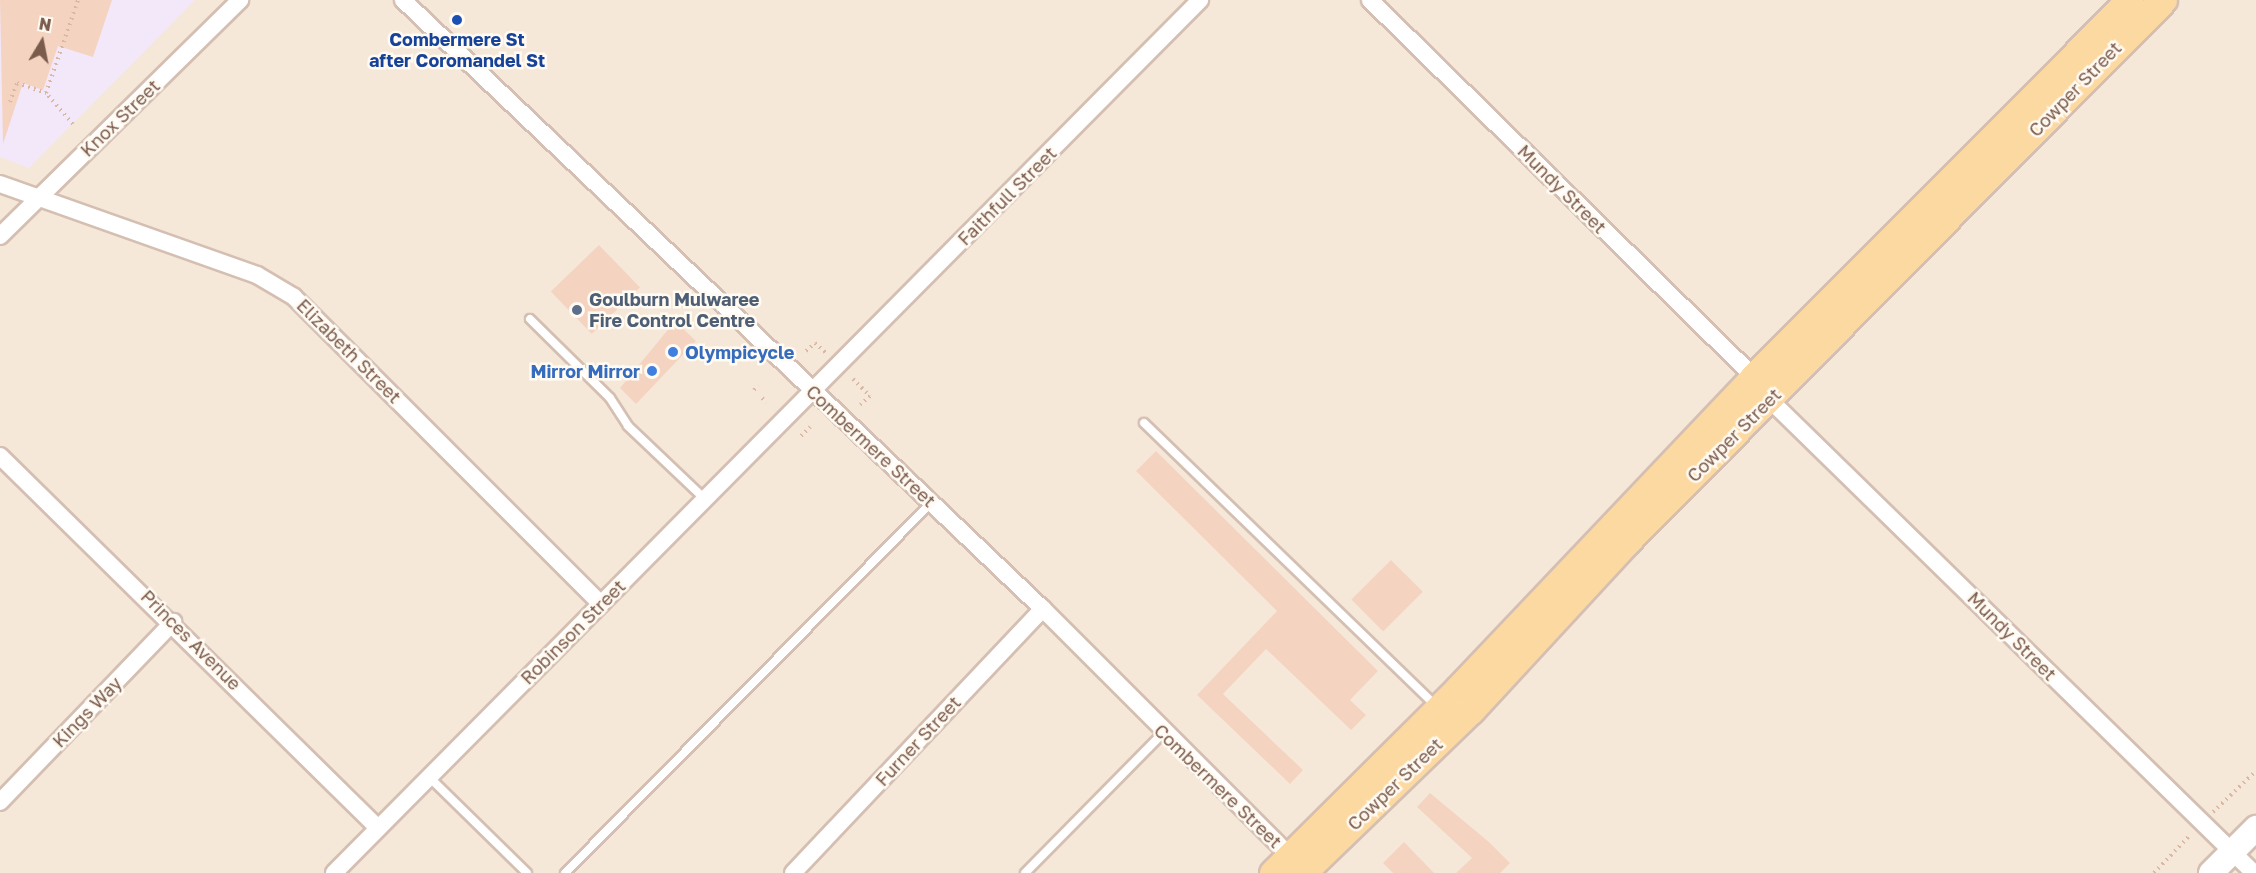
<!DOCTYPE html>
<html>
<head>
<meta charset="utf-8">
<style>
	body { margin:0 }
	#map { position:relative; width:2256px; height:873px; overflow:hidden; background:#fdf6eb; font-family:"Golos Text",sans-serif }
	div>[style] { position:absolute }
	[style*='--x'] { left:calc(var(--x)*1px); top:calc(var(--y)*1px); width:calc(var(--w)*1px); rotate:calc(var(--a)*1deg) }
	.residential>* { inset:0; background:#f6e8d9; transform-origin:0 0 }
	.education>* { inset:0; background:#f3e7fa }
	.building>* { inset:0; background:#f4d4c1; transform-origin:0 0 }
	.path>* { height:4px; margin-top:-2px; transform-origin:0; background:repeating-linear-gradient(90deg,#dab7a3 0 1.5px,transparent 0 6px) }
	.roads { filter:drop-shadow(2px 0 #d4bfb2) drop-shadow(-2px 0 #d4bfb2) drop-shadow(0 2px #d4bfb2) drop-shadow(0 -2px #d4bfb2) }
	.lane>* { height:8px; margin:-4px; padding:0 4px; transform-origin:4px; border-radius:4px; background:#fff }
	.street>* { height:16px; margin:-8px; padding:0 8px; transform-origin:8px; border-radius:8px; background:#fff }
	.secondary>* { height:24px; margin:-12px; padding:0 12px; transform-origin:12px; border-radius:12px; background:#fff }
	.primary>* { height:27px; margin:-13.5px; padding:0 13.5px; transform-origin:13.5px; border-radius:13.5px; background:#fdd9a2 }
	.dots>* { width:16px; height:16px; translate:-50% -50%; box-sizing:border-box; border:3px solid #fffaf2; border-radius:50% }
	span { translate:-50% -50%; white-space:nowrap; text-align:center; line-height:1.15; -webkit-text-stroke:5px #fffaf2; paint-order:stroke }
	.transit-label { font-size:18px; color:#164399; font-weight:700 }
	.street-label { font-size:18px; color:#7b5b4c }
	.service-label { font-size:18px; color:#4e5e75; font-weight:700 }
	.left { translate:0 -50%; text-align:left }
	.shop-label { font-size:18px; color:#366cbe; font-weight:700 }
	.right { translate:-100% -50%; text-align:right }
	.north { position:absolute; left:12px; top:12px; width:60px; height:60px; -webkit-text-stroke:4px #fffaf2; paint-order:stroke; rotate:10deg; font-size:16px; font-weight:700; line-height:24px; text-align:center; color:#7b5b4c }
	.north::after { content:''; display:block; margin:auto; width:21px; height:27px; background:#7b5b4c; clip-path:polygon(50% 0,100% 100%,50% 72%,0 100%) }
</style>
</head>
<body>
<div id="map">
	<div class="residential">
		<div style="left:0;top:0;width:2256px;height:873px"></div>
	</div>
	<div class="education">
		<div style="clip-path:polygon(0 0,195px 0,29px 168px,0 157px)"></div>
	</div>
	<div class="building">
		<div style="clip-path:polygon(0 0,112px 0,93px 57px,58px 46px,43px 90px,23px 83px,3px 144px)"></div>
		<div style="left:599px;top:245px;width:59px;height:67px;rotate:46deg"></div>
		<div style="clip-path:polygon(675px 321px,696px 341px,636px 404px,620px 388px)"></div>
		<div style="clip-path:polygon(1156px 451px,1378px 671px,1350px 700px,1366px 715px,1351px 730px,1266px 649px,1223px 694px,1303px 770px,1290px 784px,1197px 695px,1277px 611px,1136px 471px)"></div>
		<div style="left:1391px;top:560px;width:45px;height:56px;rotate:45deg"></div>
		<div style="clip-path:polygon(1430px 793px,1489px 842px,1510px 863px,1500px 873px,1456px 873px,1472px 858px,1417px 807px)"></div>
		<div style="clip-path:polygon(1404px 842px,1434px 873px,1393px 873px,1383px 863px)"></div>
	</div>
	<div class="path">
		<div style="--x:10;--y:102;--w:20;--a:-70"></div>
		<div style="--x:17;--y:83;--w:31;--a:19"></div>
		<div style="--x:73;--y:124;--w:41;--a:-131.1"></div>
		<div style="--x:46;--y:93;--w:98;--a:-71"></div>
		<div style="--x:806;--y:351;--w:12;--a:-42"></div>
		<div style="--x:815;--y:343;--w:15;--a:42"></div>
		<div style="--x:853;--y:379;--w:24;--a:45"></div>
		<div style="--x:870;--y:396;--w:13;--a:138"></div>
		<div style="--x:754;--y:390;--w:6;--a:-51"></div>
		<div style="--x:762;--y:398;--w:6;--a:45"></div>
		<div style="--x:801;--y:436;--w:13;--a:-45"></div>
		<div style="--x:2213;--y:812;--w:59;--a:-43.6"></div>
		<div style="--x:2154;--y:873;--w:54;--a:-46.5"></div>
	</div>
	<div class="roads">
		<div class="lane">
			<div style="--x:530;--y:319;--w:112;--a:44.6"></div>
			<div style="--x:610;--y:398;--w:33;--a:57"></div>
			<div style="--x:628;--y:426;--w:105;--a:43.5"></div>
			<div style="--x:1144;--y:423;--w:408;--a:44.1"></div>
			<div style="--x:429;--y:777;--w:137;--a:44.4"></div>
			<div style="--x:565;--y:873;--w:522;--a:-45.31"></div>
			<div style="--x:1025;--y:873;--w:197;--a:-45.4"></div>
		</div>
		<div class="street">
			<div style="--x:403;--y:0;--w:883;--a:43.58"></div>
			<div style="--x:1043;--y:609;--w:358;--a:45"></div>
			<div style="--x:1370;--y:0;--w:538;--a:44.47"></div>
			<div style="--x:0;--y:184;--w:273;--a:19.5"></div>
			<div style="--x:257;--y:275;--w:43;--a:30.7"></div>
			<div style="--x:294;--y:297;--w:434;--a:45"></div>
			<div style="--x:0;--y:236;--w:337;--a:-44.5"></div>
			<div style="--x:1770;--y:400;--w:677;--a:44.34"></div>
			<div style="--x:0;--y:456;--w:530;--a:44.54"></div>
			<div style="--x:0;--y:802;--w:250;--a:-46.1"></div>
			<div style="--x:334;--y:873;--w:1230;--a:-45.23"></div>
			<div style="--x:793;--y:873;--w:364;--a:-46.6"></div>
		</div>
		<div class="secondary">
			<div style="--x:2211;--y:873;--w:64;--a:-45"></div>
		</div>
		<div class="primary">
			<div style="--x:1273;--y:873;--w:262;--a:-44.8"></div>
			<div style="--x:1459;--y:688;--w:429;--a:-46.5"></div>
			<div style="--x:1754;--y:377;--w:532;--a:-45.08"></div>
			<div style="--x:1302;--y:873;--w:235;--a:-44"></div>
			<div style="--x:1471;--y:710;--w:229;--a:-47.3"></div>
			<div style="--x:1626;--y:542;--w:763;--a:-45.27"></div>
		</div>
	</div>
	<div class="dots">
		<div style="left:457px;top:20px;background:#1a4fb4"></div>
		<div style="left:577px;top:310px;background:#5c6f8a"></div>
		<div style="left:673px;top:352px;background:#3f7fe0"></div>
		<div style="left:652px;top:371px;background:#3f7fe0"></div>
	</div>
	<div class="transit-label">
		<span style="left:457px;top:50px">Combermere St<br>after Coromandel St</span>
	</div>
	<div class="street-label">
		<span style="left:2075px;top:89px;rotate:-46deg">Cowper Street</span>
		<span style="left:120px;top:118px;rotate:-44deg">Knox Street</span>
		<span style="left:1562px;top:189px;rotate:45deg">Mundy Street</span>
		<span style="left:1007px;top:196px;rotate:-45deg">Faithfull Street</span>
		<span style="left:349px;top:351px;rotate:45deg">Elizabeth Street</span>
		<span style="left:1734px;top:435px;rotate:-45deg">Cowper Street</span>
		<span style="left:871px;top:446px;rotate:43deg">Combermere Street</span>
		<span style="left:573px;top:632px;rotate:-45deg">Robinson Street</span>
		<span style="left:2012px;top:636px;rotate:45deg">Mundy Street</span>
		<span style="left:191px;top:640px;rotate:45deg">Princes Avenue</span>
		<span style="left:87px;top:712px;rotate:-46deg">Kings Way</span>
		<span style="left:918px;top:741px;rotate:-47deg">Furner Street</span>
		<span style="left:1395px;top:784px;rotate:-44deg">Cowper Street</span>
		<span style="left:1218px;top:786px;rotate:44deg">Combermere Street</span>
	</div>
	<div class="service-label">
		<span class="left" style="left:589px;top:310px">Goulburn Mulwaree<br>Fire Control Centre</span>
	</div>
	<div class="shop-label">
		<span class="left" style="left:685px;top:352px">Olympicycle</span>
		<span class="right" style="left:640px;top:371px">Mirror Mirror</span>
	</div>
	<div class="north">N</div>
</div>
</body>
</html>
